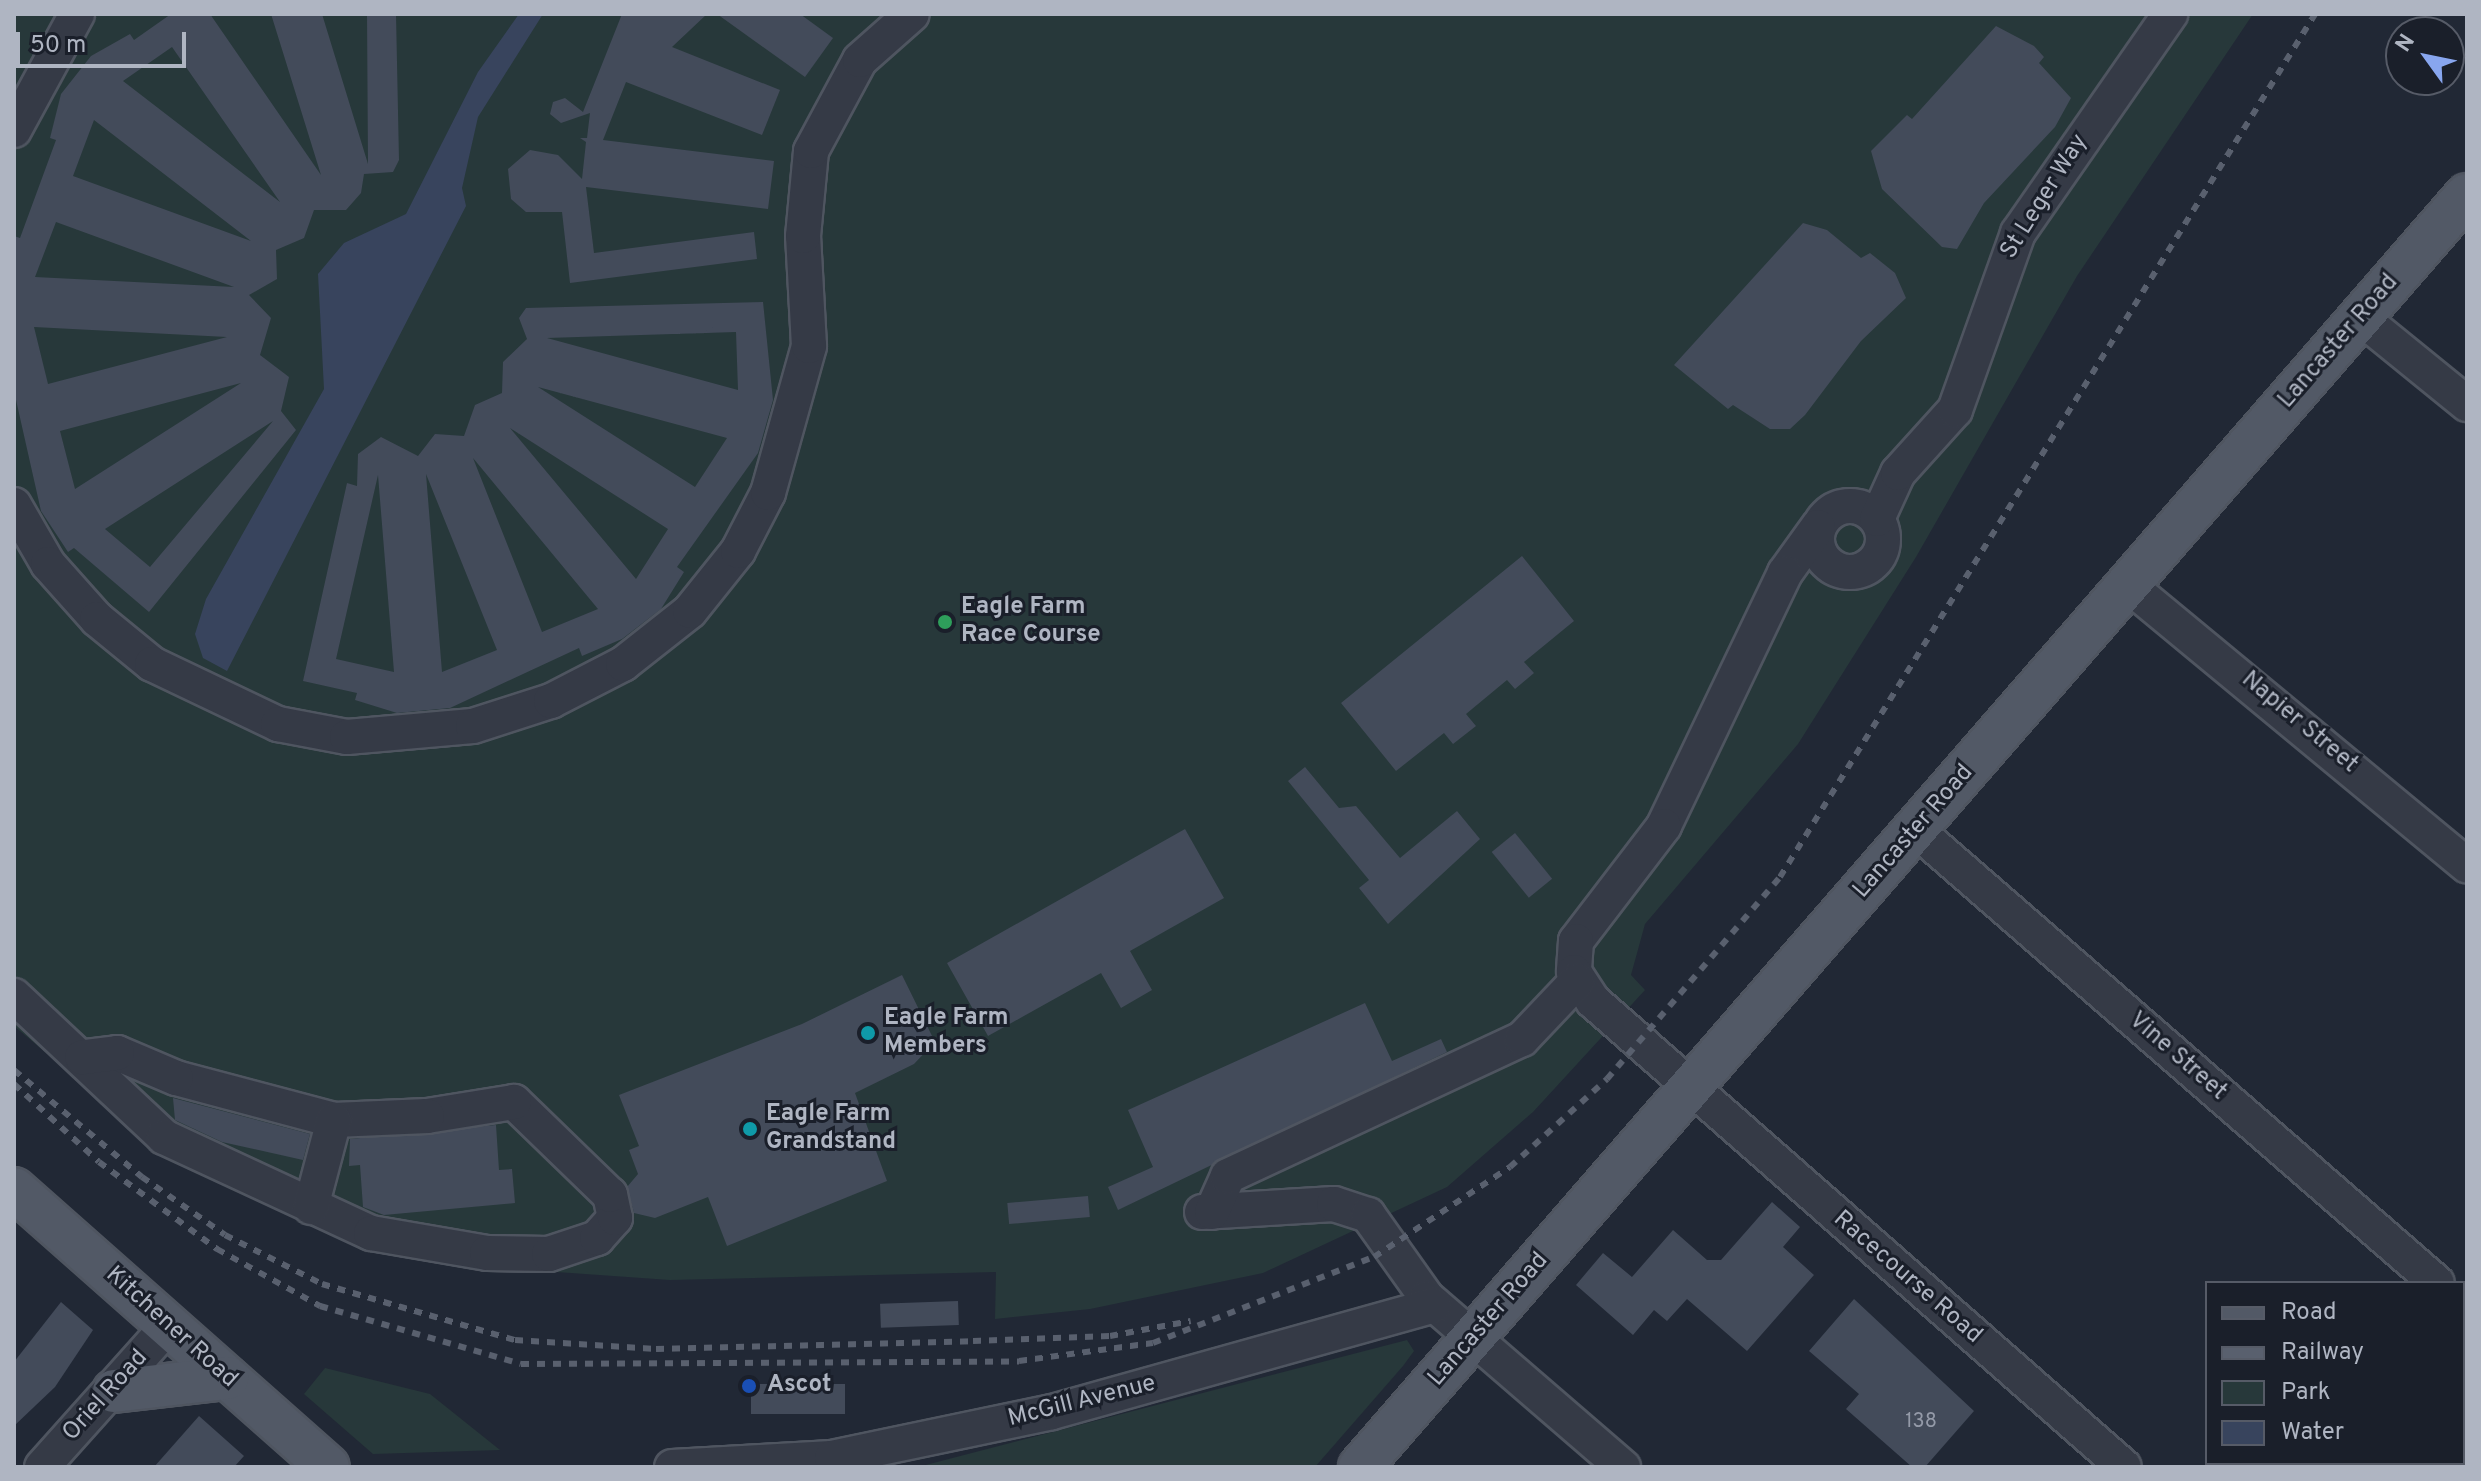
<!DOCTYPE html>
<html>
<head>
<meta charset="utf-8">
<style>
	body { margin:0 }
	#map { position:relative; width:2481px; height:1481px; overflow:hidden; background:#212835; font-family:Overpass,sans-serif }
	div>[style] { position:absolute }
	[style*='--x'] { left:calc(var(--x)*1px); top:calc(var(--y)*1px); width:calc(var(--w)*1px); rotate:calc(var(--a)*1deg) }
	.green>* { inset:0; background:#27383a }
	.water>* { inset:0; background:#38445d }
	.building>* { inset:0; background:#434b5a; transform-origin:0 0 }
	.roads { filter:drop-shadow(2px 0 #4f5560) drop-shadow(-2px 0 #4f5560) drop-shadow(0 2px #4f5560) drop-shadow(0 -2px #4f5560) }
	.minor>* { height:34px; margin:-17px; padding:0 17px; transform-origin:17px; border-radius:17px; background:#353a46 }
	.minor>.ring { margin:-17px; padding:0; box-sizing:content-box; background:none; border:34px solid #353a46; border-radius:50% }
	.major>* { height:42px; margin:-21px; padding:0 21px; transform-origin:21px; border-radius:21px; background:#525966 }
	.rail>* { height:6px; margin-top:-3px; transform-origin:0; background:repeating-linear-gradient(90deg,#59606e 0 8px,transparent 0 16px) }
	.dots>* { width:22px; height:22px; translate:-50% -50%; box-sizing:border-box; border:4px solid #1a1f2a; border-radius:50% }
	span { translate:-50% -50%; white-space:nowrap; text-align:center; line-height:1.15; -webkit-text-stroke:6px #1a1f2a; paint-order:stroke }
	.number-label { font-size:20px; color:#949aa8 }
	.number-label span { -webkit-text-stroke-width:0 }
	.street-label { font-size:24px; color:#afb5c2 }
	.poi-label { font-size:24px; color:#afb5c2; font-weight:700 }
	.left { translate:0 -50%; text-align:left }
	.frame { position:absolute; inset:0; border:16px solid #afb5c2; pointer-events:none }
	.legend { position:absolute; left:2205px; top:1281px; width:260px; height:184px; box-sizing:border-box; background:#1a1f2a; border:2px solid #565b67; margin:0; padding:10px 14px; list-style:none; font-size:24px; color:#afb5c2 }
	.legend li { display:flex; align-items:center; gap:16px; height:40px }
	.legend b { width:40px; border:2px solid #565b67 }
	.north { position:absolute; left:2385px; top:16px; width:80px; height:80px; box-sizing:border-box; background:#1a1f2a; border:2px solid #565b67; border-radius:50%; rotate:303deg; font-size:22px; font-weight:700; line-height:32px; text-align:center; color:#afb5c2 }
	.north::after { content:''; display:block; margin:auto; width:28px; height:36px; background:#88a6ef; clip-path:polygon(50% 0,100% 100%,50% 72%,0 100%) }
	.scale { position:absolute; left:16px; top:32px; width:170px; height:36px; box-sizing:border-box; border:4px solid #afb5c2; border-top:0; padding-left:10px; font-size:24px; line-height:28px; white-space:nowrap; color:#afb5c2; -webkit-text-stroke:6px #1a1f2a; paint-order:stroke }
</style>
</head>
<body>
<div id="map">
	<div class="green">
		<div style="clip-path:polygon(14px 14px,2253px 14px,2077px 276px,1916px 557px,1798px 744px,1645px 924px,1631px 975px,1645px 990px,1533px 1112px,1447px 1187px,1263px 1273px,1090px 1309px,995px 1319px,996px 1272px,670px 1280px,458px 1265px,161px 1149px,14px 1026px)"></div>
		<div style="clip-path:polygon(1407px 1340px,1414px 1351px,1403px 1366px,1315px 1467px,918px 1467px)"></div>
		<div style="clip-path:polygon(325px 1368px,430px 1394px,500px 1450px,373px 1454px,304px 1394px)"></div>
	</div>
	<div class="water">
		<div style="clip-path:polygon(519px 14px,543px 14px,478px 117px,462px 188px,466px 206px,227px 671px,203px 658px,195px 634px,206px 599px,324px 389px,318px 274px,344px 243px,406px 214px,478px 72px)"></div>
	</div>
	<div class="building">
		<div style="clip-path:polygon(evenodd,171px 14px,210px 14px,321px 175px,271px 14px,322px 14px,368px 164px,367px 14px,396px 14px,399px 160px,393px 172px,364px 174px,361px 193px,346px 210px,314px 210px,304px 238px,276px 250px,277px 279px,249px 295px,271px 318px,260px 355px,289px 377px,281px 411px,296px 430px,149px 612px,74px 548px,68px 552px,41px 511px,14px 391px,14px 236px,20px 238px,56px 140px,50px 138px,61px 94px,91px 56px,130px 34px,134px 40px,171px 14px,172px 47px,280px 202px,123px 81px,172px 47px,171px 14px,94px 120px,251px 241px,73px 176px,94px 120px,171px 14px,56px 222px,234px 287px,35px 277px,56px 222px,171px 14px,34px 327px,227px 337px,48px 384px,34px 327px,171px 14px,241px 383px,75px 489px,60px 431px,241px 383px,171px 14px,273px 421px,150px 567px,105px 529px,273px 421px)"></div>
		<div style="clip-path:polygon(622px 14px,707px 14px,672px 47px,780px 90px,762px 135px,626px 82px,603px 140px,774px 161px,768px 209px,586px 187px,594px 253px,754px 232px,757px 259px,570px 283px,562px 212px,526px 212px,511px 199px,508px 169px,530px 150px,558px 155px,582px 179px,586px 142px,580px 138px,587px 138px,590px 113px,561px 123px,550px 114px,553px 102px,565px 98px,583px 112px)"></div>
		<div style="clip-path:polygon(717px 14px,800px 14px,833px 38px,805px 77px)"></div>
		<div style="clip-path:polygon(1996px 26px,2034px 46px,2044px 57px,2039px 63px,2071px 98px,2055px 127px,1984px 203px,1957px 249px,1942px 247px,1882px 189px,1871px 151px,1907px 115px,1912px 119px)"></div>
		<div style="clip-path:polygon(1803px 223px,1827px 230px,1861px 258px,1870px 253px,1895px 273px,1906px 298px,1861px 341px,1805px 415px,1790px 429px,1770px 429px,1733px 405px,1728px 409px,1674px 365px)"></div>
		<div style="clip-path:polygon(evenodd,763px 302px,773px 400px,758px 453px,677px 567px,684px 572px,661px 609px,622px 639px,582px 656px,579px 648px,450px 708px,397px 713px,355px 700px,357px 693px,303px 681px,347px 483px,357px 486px,358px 454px,381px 437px,418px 456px,435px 434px,464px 436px,475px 405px,502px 393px,503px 362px,527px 339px,519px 318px,526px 308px,763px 302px,736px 332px,738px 390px,547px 338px,736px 332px,763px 302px,538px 387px,727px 438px,695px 487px,538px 387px,763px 302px,510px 428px,668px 529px,636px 579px,510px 428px,763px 302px,473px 458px,598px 609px,542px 632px,473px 458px,763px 302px,426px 474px,497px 650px,442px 672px,426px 474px,763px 302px,378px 475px,394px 672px,336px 659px,378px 475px)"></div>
		<div style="clip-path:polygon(1522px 556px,1574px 621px,1524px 662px,1534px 673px,1515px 689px,1507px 680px,1466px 714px,1476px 726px,1453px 744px,1444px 733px,1396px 771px,1341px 703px)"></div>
		<div style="clip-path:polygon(1305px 767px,1339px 808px,1356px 806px,1400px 858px,1457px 811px,1480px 839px,1388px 924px,1359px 888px,1369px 880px,1288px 781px)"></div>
		<div style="clip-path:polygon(1185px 829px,1224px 898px,1130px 951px,1152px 990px,1121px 1008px,1101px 973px,988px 1036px,947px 963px)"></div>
		<div style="left:1515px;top:833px;width:59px;height:30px;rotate:51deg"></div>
		<div style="clip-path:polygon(902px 975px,935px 1042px,914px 1064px,855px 1093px,887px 1181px,727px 1246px,708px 1197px,655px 1218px,634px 1213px,627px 1187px,638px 1174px,629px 1150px,639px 1146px,619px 1095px,802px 1024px)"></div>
		<div style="clip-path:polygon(1365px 1003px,1392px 1061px,1441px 1039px,1447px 1052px,1118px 1210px,1108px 1187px,1153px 1167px,1128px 1110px)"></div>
		<div style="clip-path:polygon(173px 1098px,310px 1134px,303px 1160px,222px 1142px,175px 1120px)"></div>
		<div style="clip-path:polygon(496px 1125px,499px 1170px,512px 1169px,515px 1203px,384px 1215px,363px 1207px,360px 1165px,349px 1166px,350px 1139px)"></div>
		<div style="left:1088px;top:1196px;width:21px;height:81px;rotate:85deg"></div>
		<div style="clip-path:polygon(1772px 1202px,1800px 1227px,1783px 1247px,1814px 1275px,1747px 1351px,1687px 1299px,1667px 1321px,1654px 1310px,1633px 1335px,1576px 1285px,1603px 1253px,1632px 1277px,1673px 1230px,1707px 1260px,1721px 1260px)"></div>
		<div style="clip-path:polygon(1854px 1299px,1974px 1411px,1925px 1467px,1912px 1467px,1846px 1409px,1859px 1394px,1809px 1351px)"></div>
		<div style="left:958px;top:1301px;width:24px;height:78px;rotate:88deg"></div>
		<div style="clip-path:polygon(61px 1302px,93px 1330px,55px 1387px,14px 1426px,14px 1362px)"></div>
		<div style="left:751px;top:1384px;width:94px;height:30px"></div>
		<div style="clip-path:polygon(199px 1416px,244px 1456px,234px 1467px,154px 1467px)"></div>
	</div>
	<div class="roads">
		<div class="minor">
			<div style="--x:14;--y:130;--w:132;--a:-61.5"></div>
			<div style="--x:2360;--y:317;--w:138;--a:39.1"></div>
			<div style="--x:14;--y:505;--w:68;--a:60"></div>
			<div style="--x:48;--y:564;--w:74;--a:48.3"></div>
			<div style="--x:97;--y:619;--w:71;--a:39.3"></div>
			<div style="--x:152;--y:664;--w:140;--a:25.5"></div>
			<div style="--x:278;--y:724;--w:70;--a:10.7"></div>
			<div style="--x:347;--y:737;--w:126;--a:-5"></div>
			<div style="--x:473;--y:726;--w:82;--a:-17.8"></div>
			<div style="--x:551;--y:701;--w:81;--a:-27.2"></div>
			<div style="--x:623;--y:664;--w:85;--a:-38.3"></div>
			<div style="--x:690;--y:611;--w:77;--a:-51.3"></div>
			<div style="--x:738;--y:551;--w:65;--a:-62.7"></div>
			<div style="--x:768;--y:493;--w:153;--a:-74.4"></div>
			<div style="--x:809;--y:346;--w:110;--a:-93.1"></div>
			<div style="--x:803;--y:236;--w:85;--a:-84.6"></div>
			<div style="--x:811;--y:151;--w:103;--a:-61.7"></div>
			<div style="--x:860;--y:60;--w:69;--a:-41.5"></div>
			<div class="ring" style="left:1817px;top:506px;width:32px;height:32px"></div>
			<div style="--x:1877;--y:519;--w:51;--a:-65.5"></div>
			<div style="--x:1898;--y:473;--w:85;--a:-47.9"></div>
			<div style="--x:1955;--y:410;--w:188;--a:-70.4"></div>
			<div style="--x:2018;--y:233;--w:267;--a:-55.2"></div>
			<div style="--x:1818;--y:527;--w:57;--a:125.7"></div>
			<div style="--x:1785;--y:573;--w:280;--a:115.6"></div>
			<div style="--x:1664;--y:826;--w:145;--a:127.4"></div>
			<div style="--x:1576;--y:941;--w:31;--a:94"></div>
			<div style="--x:1574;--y:972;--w:35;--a:57"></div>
			<div style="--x:1593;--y:1001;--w:706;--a:41.27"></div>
			<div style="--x:2128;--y:585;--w:440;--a:39.6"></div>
			<div style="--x:1916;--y:830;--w:690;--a:41.01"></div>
			<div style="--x:14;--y:996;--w:206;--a:43.2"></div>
			<div style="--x:164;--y:1137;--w:228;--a:24.9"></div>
			<div style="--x:371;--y:1233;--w:118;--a:9.8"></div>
			<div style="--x:487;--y:1253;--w:62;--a:0.9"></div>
			<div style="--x:549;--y:1254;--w:51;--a:-18.4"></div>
			<div style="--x:597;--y:1238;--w:27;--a:-48"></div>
			<div style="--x:615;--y:1218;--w:24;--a:-102"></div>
			<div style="--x:610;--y:1195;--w:134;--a:-135.9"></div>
			<div style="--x:514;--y:1102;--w:88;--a:170.9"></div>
			<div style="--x:427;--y:1116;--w:93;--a:177.5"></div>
			<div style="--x:334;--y:1120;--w:163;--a:-165.1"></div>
			<div style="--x:176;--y:1078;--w:64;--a:-157"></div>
			<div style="--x:117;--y:1053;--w:35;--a:173"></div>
			<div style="--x:311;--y:1207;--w:90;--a:-75.2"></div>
			<div style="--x:1202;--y:1212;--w:132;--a:-3.5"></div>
			<div style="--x:1334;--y:1204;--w:36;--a:18"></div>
			<div style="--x:1368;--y:1215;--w:102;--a:54.6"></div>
			<div style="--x:1427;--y:1298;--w:259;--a:40.8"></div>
			<div style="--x:1212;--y:1212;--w:39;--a:-66"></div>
			<div style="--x:1228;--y:1176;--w:324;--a:-25"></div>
			<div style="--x:1522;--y:1039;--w:80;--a:-46.5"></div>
			<div style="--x:2463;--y:1305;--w:6;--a:45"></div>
			<div style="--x:2463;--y:1448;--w:6;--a:-51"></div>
			<div style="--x:42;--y:1467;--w:191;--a:-48.2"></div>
			<div style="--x:672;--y:1467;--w:160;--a:-3.2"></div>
			<div style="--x:832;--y:1458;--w:225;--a:-11.8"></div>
			<div style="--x:1052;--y:1412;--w:397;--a:-15.6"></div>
		</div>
		<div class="major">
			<div style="--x:14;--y:1189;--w:419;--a:41.5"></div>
			<div style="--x:114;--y:1391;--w:114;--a:-6.6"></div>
			<div style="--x:1360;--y:1467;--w:1686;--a:-48.97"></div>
		</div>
	</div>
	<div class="rail">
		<div style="--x:14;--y:1070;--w:167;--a:39.9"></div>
		<div style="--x:142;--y:1177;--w:101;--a:34.9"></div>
		<div style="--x:225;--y:1235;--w:109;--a:26.8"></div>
		<div style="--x:322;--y:1284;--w:201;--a:16.2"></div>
		<div style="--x:515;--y:1340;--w:141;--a:3.7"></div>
		<div style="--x:656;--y:1349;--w:317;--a:-1.4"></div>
		<div style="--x:973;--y:1341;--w:137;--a:-2.1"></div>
		<div style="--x:1110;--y:1336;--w:82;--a:-10.5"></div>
		<div style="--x:14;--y:1084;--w:115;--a:42.5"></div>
		<div style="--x:99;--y:1162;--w:147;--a:36.4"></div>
		<div style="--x:217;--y:1249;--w:118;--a:29"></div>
		<div style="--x:320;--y:1306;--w:209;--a:16.1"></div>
		<div style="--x:521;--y:1364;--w:498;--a:-0.3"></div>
		<div style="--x:1019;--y:1361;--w:135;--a:-7.7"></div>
		<div style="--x:1153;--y:1343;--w:237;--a:-21.3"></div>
		<div style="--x:1374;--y:1257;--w:163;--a:-33.5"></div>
		<div style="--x:1510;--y:1167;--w:131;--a:-42.2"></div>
		<div style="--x:1607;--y:1079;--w:266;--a:-49.4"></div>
		<div style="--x:1780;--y:877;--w:1015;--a:-58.2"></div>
	</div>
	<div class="dots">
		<div style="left:945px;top:622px;background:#2e9e5b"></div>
		<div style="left:868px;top:1033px;background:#0f9aa8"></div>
		<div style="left:750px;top:1129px;background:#0f9aa8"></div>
		<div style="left:749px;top:1386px;background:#1a4fb4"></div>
	</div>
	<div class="number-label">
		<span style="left:1921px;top:1422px">138</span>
	</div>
	<div class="street-label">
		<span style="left:2045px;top:197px;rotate:-58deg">St Leger Way</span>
		<span style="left:2339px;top:342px;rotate:-49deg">Lancaster Road</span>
		<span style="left:2299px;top:723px;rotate:40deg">Napier Street</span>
		<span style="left:1914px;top:832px;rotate:-49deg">Lancaster Road</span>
		<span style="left:2177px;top:1057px;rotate:41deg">Vine Street</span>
		<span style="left:1907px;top:1278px;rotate:41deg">Racecourse Road</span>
		<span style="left:1489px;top:1320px;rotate:-49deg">Lancaster Road</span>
		<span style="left:171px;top:1328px;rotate:42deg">Kitchener Road</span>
		<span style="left:106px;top:1396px;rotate:-48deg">Oriel Road</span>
		<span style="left:1082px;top:1402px;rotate:-14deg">McGill Avenue</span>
	</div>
	<div class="poi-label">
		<span class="left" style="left:961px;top:622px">Eagle Farm<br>Race Course</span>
		<span class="left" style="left:884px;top:1033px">Eagle Farm<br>Members</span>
		<span class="left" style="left:766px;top:1129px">Eagle Farm<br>Grandstand</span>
		<span class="left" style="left:767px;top:1386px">Ascot</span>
	</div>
	<div class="frame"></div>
	<ul class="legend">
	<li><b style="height:10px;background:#525966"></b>Road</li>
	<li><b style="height:10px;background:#59606e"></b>Railway</li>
	<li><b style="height:22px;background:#27383a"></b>Park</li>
	<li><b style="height:22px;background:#38445d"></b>Water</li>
	</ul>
	<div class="north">N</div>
	<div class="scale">50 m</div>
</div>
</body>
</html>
